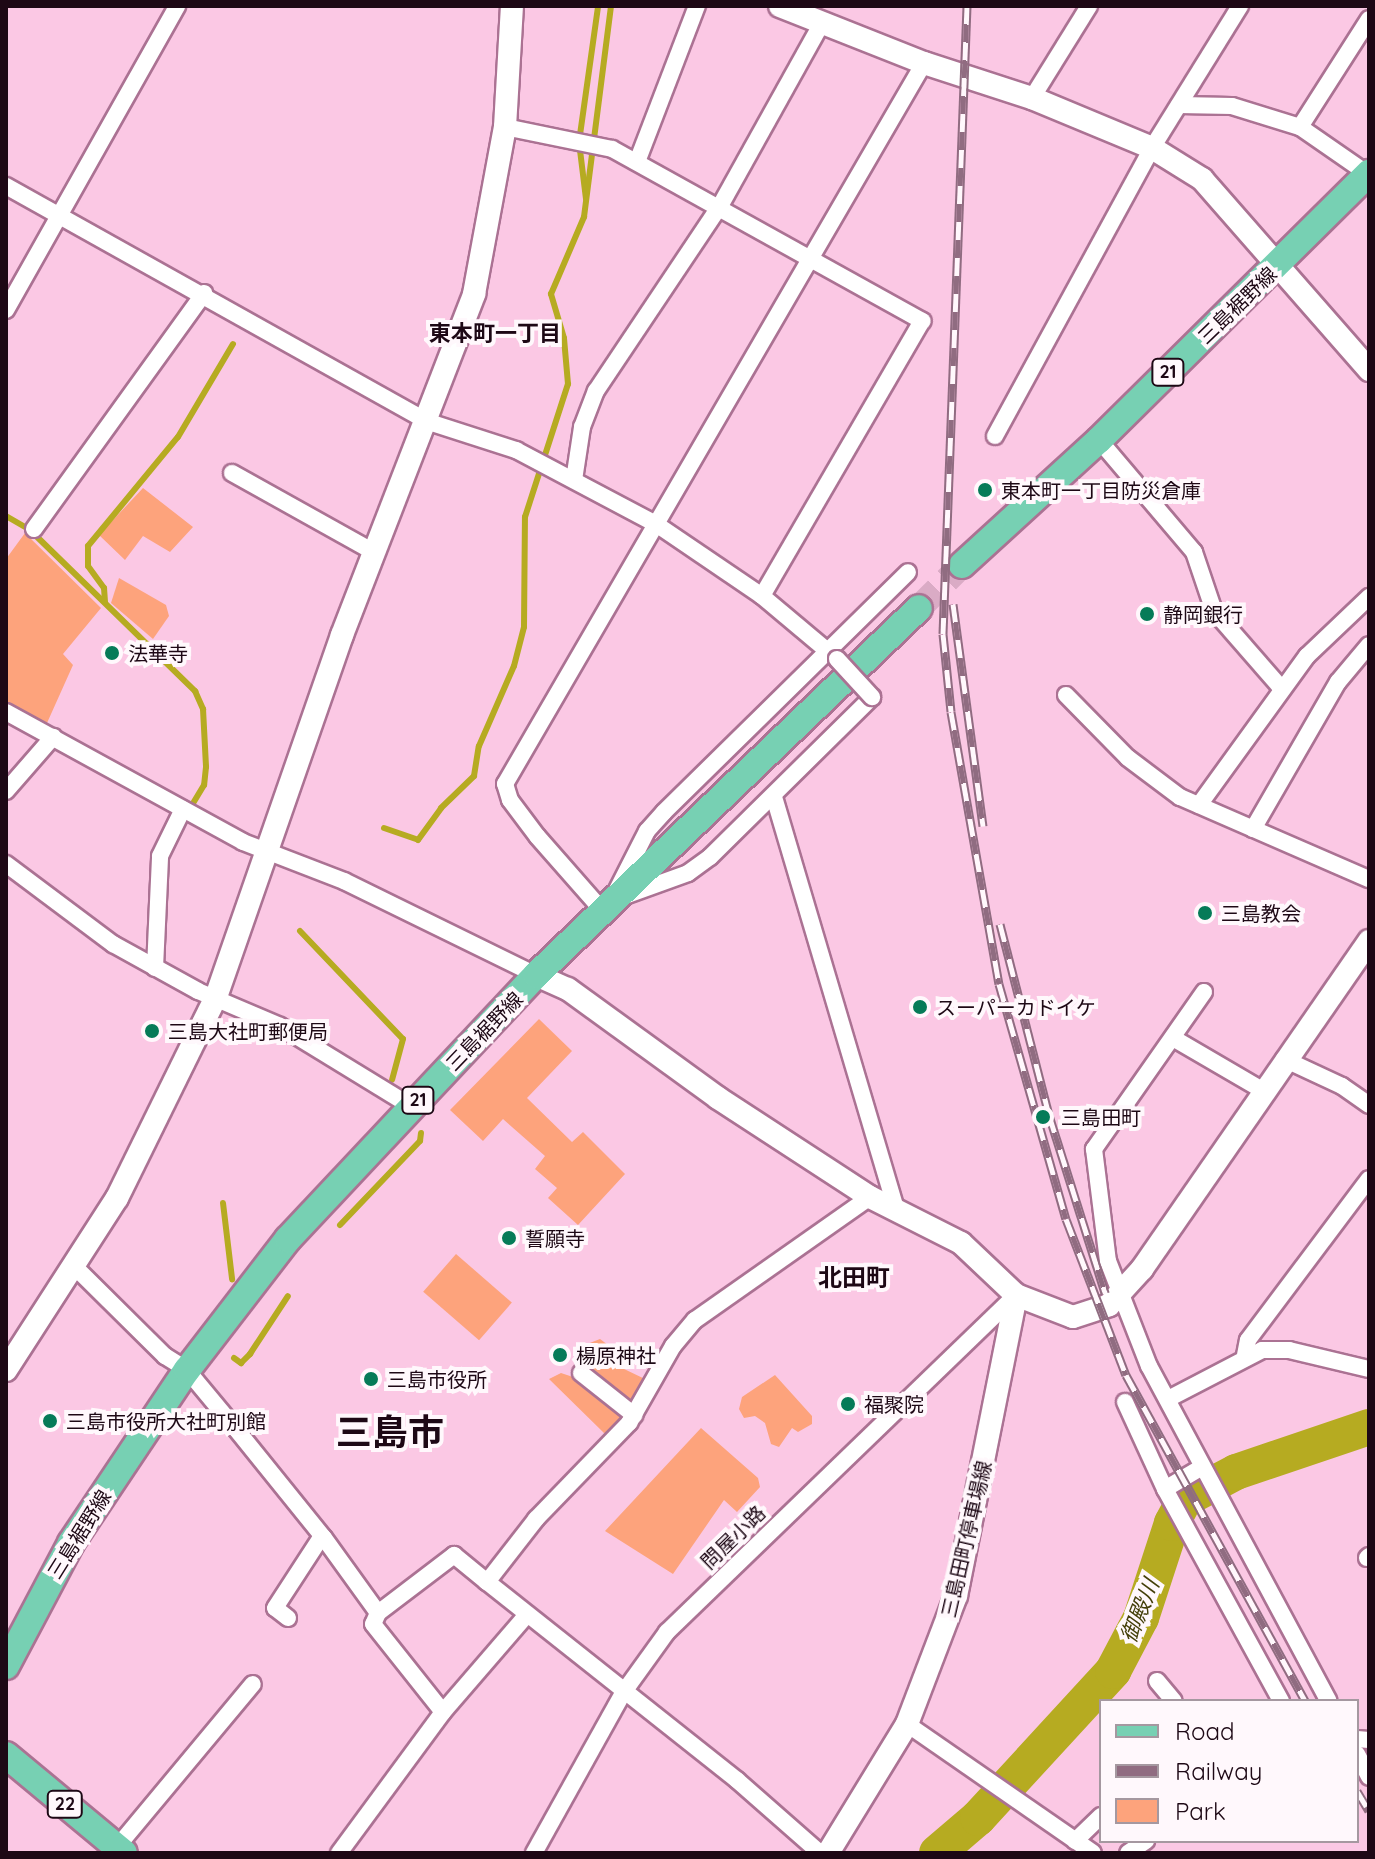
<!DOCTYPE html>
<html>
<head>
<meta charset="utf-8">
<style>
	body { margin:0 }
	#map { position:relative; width:1375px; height:1859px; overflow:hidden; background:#fbc8e4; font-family:Quicksand,"Noto Sans JP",sans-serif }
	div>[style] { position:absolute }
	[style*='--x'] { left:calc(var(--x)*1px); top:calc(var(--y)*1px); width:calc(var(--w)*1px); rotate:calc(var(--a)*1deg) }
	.green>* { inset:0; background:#fda37c; transform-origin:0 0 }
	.stream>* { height:6px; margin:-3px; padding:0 3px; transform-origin:3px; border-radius:3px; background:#b6ab21 }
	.river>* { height:36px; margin:-18px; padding:0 18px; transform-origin:18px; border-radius:18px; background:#b6ab21 }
	.primary-tunnel>* { height:26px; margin-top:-13px; transform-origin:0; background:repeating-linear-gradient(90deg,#daabc5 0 26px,transparent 0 39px) }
	.roads { filter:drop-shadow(2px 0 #ab7293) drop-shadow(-2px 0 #ab7293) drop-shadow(0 2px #ab7293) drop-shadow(0 -2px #ab7293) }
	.street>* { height:16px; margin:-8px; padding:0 8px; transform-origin:8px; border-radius:8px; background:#fff }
	.secondary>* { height:22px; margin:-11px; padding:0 11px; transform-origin:11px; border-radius:11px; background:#fff }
	.primary>* { height:26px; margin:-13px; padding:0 13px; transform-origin:13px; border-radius:13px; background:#77d0b3 }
	.rail>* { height:9px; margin-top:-4.5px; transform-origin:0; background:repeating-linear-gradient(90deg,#fff8fc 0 18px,#906c81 0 36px); box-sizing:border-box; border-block:2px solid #906c81 }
	.bridges { filter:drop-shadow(2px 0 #ab7293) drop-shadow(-2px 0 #ab7293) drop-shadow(0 2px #ab7293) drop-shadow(0 -2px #ab7293) }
	.street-bridge>* { height:16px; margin:-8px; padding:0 8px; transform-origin:8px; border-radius:8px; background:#fff }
	.dots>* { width:22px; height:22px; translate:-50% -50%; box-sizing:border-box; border:4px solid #fff8fc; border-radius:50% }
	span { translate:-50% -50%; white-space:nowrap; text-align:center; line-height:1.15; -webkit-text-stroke:8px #fff8fc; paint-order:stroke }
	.shield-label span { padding:2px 6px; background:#fff8fc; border:2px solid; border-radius:6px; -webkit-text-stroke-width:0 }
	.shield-label { font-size:18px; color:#1d0815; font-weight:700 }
	.street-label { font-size:20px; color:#1d0815 }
	.poi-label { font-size:20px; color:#1d0815 }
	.left { translate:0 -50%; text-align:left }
	.neighbourhood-label { font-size:22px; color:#1d0815; font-weight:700 }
	.water-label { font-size:22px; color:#443f0a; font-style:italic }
	.quarter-label { font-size:24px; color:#1d0815; font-weight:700 }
	.town-label { font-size:36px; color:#1d0815; font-weight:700 }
	.frame { position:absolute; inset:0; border:8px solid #1d0815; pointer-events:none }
	.legend { position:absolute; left:1099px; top:1699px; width:260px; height:144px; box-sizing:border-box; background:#fff8fc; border:2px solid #a598a0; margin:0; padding:10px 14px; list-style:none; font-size:24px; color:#1d0815 }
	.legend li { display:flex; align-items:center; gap:16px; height:40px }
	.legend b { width:40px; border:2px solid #a598a0 }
</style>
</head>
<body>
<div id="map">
	<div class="green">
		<div style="clip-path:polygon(143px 488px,193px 527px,170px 552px,143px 536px,125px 560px,99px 535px)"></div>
		<div style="clip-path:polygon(25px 533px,101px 608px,63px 654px,73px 665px,47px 723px,6px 703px,6px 559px)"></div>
		<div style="clip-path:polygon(119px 578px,166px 605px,169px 616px,153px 639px,111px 603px)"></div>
		<div style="clip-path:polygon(539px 1019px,572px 1051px,527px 1098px,572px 1142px,583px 1132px,625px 1174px,578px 1225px,548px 1198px,557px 1188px,535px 1169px,545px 1156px,503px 1119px,483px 1141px,450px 1110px)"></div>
		<div style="left:456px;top:1254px;width:74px;height:50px;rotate:41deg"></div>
		<div style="clip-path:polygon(600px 1339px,616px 1351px,622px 1368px,647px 1380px,615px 1431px,604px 1433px,549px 1379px,561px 1373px,576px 1378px,588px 1367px,582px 1346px)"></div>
		<div style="clip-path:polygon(775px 1375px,812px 1416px,812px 1424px,798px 1432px,792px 1428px,779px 1447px,771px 1444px,765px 1423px,755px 1416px,744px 1418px,739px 1409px,742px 1397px)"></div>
		<div style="clip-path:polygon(701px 1428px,758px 1478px,760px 1487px,737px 1512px,724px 1500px,673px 1574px,605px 1531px)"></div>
	</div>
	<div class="stream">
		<div style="--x:586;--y:199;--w:57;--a:-97"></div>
		<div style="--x:579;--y:142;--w:137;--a:-82"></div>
		<div style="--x:6;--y:516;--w:28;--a:30"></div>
		<div style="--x:30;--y:530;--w:231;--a:44.3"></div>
		<div style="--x:195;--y:691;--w:20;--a:66"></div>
		<div style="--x:203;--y:709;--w:58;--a:87"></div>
		<div style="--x:206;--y:767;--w:18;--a:96"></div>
		<div style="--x:204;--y:785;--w:21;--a:121"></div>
		<div style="--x:105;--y:602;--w:14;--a:-94"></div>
		<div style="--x:104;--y:588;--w:27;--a:-126"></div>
		<div style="--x:88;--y:566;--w:20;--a:-90"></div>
		<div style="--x:88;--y:546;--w:141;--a:-50.5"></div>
		<div style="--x:178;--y:437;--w:108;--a:-59.4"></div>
		<div style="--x:384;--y:828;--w:36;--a:19"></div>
		<div style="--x:418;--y:840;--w:39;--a:-54"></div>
		<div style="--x:441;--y:808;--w:46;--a:-44.1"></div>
		<div style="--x:474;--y:776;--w:30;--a:-81"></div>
		<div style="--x:479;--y:746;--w:87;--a:-66.4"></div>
		<div style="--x:514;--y:666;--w:40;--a:-75.6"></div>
		<div style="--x:524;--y:627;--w:110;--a:-89.5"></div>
		<div style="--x:525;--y:517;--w:140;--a:-72.1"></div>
		<div style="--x:568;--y:384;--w:46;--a:-95"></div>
		<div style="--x:564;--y:338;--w:46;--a:-106.5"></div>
		<div style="--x:551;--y:294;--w:84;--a:-66.8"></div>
		<div style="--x:584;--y:217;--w:213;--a:-82.7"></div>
		<div style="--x:300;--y:931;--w:149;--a:46.4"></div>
		<div style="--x:403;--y:1039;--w:42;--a:105"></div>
		<div style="--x:223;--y:1203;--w:77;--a:83.2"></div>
		<div style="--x:340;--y:1225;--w:116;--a:-46.4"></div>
		<div style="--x:420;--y:1141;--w:8;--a:-83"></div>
		<div style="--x:234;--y:1358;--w:9;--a:36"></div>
		<div style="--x:241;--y:1363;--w:13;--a:-45"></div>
		<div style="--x:250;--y:1354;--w:69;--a:-56.8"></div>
	</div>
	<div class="river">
		<div style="--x:937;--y:1853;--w:54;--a:-40.5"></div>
		<div style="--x:978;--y:1818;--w:200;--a:-47.4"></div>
		<div style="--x:1113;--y:1671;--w:60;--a:-62.2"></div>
		<div style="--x:1141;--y:1618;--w:100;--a:-71.9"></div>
		<div style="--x:1172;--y:1523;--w:27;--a:-62"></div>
		<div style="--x:1185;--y:1499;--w:58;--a:-27.9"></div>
		<div style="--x:1236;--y:1472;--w:140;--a:-18.7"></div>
	</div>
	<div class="primary-tunnel">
		<div style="--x:919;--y:608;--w:61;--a:-45"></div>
	</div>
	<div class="roads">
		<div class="street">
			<div style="--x:1032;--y:98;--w:108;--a:-58.2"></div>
			<div style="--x:1179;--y:105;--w:53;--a:1.1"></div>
			<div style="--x:1232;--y:106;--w:71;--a:17.2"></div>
			<div style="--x:1300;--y:127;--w:128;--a:-57.4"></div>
			<div style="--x:505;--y:127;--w:109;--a:11.6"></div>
			<div style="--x:612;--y:149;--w:355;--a:29"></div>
			<div style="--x:922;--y:321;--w:318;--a:120.2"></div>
			<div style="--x:1300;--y:127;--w:83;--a:34.7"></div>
			<div style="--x:637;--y:162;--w:167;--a:-69"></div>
			<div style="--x:6;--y:186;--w:481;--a:29.2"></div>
			<div style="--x:426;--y:421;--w:95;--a:17.9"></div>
			<div style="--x:516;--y:450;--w:158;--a:27.9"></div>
			<div style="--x:656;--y:524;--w:128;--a:34.2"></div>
			<div style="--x:762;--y:596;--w:98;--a:40"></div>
			<div style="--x:6;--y:310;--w:349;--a:-60.6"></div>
			<div style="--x:995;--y:436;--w:328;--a:-61.4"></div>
			<div style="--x:1152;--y:148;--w:167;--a:-58.2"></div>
			<div style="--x:1099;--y:440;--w:147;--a:49.7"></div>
			<div style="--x:1194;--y:552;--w:62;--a:71.3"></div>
			<div style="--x:1214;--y:611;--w:103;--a:48.9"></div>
			<div style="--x:232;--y:473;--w:162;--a:29.1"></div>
			<div style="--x:574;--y:480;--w:54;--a:-81.4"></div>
			<div style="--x:582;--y:427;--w:39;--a:-69"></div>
			<div style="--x:596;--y:391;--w:223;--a:-56.2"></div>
			<div style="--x:720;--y:206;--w:210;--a:-60.9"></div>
			<div style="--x:34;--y:529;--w:291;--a:-54.2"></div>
			<div style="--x:1066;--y:695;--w:88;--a:45.5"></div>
			<div style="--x:1128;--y:758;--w:65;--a:36.9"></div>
			<div style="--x:1180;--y:797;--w:206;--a:23.5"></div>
			<div style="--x:6;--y:712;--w:270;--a:28.7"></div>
			<div style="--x:243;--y:842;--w:108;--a:21.1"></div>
			<div style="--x:344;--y:881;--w:214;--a:26.1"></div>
			<div style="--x:6;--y:791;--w:72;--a:-49"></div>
			<div style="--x:774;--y:797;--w:429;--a:73.5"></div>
			<div style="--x:1199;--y:805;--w:184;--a:-54.1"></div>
			<div style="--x:1307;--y:656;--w:86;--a:-43.6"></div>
			<div style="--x:1253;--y:829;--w:170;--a:-60"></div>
			<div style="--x:1338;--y:682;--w:48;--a:-50"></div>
			<div style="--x:6;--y:864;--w:134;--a:36.8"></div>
			<div style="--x:113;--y:944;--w:97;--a:28.9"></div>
			<div style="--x:198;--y:991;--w:89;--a:23.1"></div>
			<div style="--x:280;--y:1026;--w:155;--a:31.5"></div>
			<div style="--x:617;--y:890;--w:66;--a:-63"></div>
			<div style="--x:647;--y:831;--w:25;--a:-48"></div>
			<div style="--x:664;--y:812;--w:342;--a:-44.5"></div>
			<div style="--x:619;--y:898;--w:73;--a:-19.9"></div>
			<div style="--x:688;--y:873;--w:27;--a:-36"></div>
			<div style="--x:710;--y:857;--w:228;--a:-44.6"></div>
			<div style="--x:602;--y:910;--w:98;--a:-131.3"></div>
			<div style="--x:537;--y:836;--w:45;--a:-126.9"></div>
			<div style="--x:510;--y:800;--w:17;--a:-107"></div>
			<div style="--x:505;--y:784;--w:834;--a:-59.84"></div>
			<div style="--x:155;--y:968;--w:112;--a:-87.4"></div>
			<div style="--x:160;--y:856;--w:52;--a:-63.9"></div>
			<div style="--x:1204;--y:992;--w:192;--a:125"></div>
			<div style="--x:1094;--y:1149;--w:113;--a:82.9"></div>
			<div style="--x:1108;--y:1261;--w:113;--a:68.7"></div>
			<div style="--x:1149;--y:1366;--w:380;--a:61.8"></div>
			<div style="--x:1173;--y:1038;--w:103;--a:30.3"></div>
			<div style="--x:1284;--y:1059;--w:64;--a:25"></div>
			<div style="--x:1342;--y:1086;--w:33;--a:35"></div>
			<div style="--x:75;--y:1267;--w:127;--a:44.7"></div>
			<div style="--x:165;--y:1356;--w:26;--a:32"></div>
			<div style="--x:187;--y:1370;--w:77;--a:50.3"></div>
			<div style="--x:236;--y:1429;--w:140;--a:51.1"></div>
			<div style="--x:324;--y:1538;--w:92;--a:54.2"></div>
			<div style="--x:378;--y:1613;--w:12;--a:114"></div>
			<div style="--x:373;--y:1624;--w:112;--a:51.5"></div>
			<div style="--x:1245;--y:1355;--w:15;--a:-79"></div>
			<div style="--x:1248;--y:1340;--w:201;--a:-53.1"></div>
			<div style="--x:581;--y:1373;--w:68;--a:38.4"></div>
			<div style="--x:1168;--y:1399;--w:106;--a:-27.5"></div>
			<div style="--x:1262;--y:1350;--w:27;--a:0"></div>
			<div style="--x:1289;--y:1350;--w:82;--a:13.4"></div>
			<div style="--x:1125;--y:1402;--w:96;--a:65.3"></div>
			<div style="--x:1165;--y:1489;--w:242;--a:61.3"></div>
			<div style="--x:1165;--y:1489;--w:43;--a:-30.7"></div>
			<div style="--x:1367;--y:1558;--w:3;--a:-45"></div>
			<div style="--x:378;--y:1613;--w:96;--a:-37.3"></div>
			<div style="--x:454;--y:1555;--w:43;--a:39.3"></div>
			<div style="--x:288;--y:1618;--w:16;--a:-142"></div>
			<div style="--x:275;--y:1608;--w:86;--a:-56.9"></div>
			<div style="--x:1157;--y:1681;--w:26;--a:50"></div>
			<div style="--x:907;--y:1724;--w:226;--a:34.7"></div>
			<div style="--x:1357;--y:1739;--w:12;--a:5"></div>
			<div style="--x:1357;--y:1754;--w:26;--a:62"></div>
			<div style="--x:1075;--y:1841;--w:36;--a:-44"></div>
			<div style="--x:117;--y:1847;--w:212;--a:-50.2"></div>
			<div style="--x:339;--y:1853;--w:175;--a:-53.6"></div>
			<div style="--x:443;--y:1712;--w:125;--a:-49.2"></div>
			<div style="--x:534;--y:1853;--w:183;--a:-60.9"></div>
			<div style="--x:623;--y:1693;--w:75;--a:-54.2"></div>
			<div style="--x:667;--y:1632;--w:485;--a:-44"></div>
			<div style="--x:820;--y:1853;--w:111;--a:-138.7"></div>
			<div style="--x:737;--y:1780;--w:319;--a:-141.6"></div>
			<div style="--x:487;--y:1582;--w:80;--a:-52.1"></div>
			<div style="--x:536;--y:1519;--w:134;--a:-45.9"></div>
			<div style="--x:629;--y:1423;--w:89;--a:-60.3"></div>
			<div style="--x:673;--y:1346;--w:34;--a:-50"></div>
			<div style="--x:695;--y:1320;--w:214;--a:-35.1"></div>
			<div style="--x:1128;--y:1853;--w:22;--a:-34"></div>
		</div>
		<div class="secondary">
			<div style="--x:780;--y:6;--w:155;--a:21.6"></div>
			<div style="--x:924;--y:63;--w:114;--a:18"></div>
			<div style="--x:1032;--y:98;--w:130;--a:22.6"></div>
			<div style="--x:1152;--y:148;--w:59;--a:31.8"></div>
			<div style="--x:1202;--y:179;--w:254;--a:48.8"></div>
			<div style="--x:536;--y:975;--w:35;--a:24"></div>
			<div style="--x:568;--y:989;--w:185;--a:36"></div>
			<div style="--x:718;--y:1098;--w:181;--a:33.1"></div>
			<div style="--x:870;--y:1197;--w:102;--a:26.8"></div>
			<div style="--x:961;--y:1243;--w:76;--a:43.4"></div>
			<div style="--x:1016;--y:1295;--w:61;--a:21.1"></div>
			<div style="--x:1073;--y:1317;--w:38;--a:-18"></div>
			<div style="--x:1109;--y:1305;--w:49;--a:-47.5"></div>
			<div style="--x:1142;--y:1269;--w:399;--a:-55.3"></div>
			<div style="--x:6;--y:1370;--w:205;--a:-57.2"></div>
			<div style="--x:117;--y:1198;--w:224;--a:-63.8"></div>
			<div style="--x:216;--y:997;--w:383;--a:-70.8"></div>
			<div style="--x:342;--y:635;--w:366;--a:-68.8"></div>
			<div style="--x:474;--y:294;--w:170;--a:-79.5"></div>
			<div style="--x:505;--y:127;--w:121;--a:-86.7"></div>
			<div style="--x:828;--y:1853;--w:151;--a:-58.5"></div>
			<div style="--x:907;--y:1724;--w:137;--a:-69.1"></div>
			<div style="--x:956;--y:1596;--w:307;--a:-78.7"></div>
		</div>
		<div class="primary">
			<div style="--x:962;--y:565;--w:185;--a:-42.4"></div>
			<div style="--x:1099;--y:440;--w:380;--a:-44.7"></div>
			<div style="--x:6;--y:1666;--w:139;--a:-62.1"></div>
			<div style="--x:71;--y:1543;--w:208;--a:-56.2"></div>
			<div style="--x:187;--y:1370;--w:165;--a:-52.4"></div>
			<div style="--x:288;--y:1239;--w:362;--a:-46.8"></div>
			<div style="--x:536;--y:975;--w:530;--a:-43.78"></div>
			<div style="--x:6;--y:1755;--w:153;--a:39.7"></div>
		</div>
	</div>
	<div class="rail">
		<div style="--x:967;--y:6;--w:628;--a:92.19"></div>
		<div style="--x:943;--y:634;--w:78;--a:84.1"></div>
		<div style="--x:951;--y:712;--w:276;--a:80"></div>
		<div style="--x:999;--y:984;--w:244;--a:74.1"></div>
		<div style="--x:1066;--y:1219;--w:167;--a:69"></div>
		<div style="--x:1126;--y:1375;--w:372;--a:61.2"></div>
		<div style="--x:953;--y:604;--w:224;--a:82.3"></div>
		<div style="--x:1000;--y:924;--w:197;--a:75.6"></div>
		<div style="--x:1049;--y:1115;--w:187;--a:72.5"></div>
		<div style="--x:1357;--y:1791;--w:23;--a:59"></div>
	</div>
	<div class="bridges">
		<div class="street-bridge">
			<div style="--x:837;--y:659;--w:52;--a:47.4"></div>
		</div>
	</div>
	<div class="dots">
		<div style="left:985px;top:490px;background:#067b58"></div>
		<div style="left:1147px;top:614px;background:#067b58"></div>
		<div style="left:112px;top:653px;background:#067b58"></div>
		<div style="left:1205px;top:913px;background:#067b58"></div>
		<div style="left:920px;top:1007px;background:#067b58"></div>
		<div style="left:152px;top:1031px;background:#067b58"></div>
		<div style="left:1043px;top:1117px;background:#067b58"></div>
		<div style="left:509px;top:1238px;background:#067b58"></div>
		<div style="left:560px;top:1355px;background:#067b58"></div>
		<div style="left:371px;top:1379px;background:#067b58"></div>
		<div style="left:848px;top:1404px;background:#067b58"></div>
		<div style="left:50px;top:1421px;background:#067b58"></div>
	</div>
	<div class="shield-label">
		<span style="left:1168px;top:372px">21</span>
		<span style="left:418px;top:1100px">21</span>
		<span style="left:65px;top:1804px">22</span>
	</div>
	<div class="street-label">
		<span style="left:1237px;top:305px;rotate:-44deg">三島裾野線</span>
		<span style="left:484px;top:1031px;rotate:-46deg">三島裾野線</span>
		<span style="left:79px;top:1534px;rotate:-58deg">三島裾野線</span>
		<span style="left:733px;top:1537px;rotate:-44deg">問屋小路</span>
		<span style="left:966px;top:1539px;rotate:-77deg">三島田町停車場線</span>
	</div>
	<div class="poi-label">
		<span class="left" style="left:1001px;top:490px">東本町一丁目防災倉庫</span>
		<span class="left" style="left:1163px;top:614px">静岡銀行</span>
		<span class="left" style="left:128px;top:653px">法華寺</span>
		<span class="left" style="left:1221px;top:913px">三島教会</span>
		<span class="left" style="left:936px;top:1007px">スーパーカドイケ</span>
		<span class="left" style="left:168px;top:1031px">三島大社町郵便局</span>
		<span class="left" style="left:1061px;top:1117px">三島田町</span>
		<span class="left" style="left:525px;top:1238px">誓願寺</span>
		<span class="left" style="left:576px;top:1355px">楊原神社</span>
		<span class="left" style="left:387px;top:1379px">三島市役所</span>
		<span class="left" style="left:864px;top:1404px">福聚院</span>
		<span class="left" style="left:66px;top:1421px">三島市役所大社町別館</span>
	</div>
	<div class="neighbourhood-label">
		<span style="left:495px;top:334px">東本町一丁目</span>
	</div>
	<div class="water-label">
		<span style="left:1140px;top:1611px;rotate:-68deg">御殿川</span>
	</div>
	<div class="quarter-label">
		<span style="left:854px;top:1278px">北田町</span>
	</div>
	<div class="town-label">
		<span style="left:390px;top:1432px">三島市</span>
	</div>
	<div class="frame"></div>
	<ul class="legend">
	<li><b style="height:10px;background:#77d0b3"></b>Road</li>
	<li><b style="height:10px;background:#906c81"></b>Railway</li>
	<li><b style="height:22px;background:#fda37c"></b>Park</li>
	</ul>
</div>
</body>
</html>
